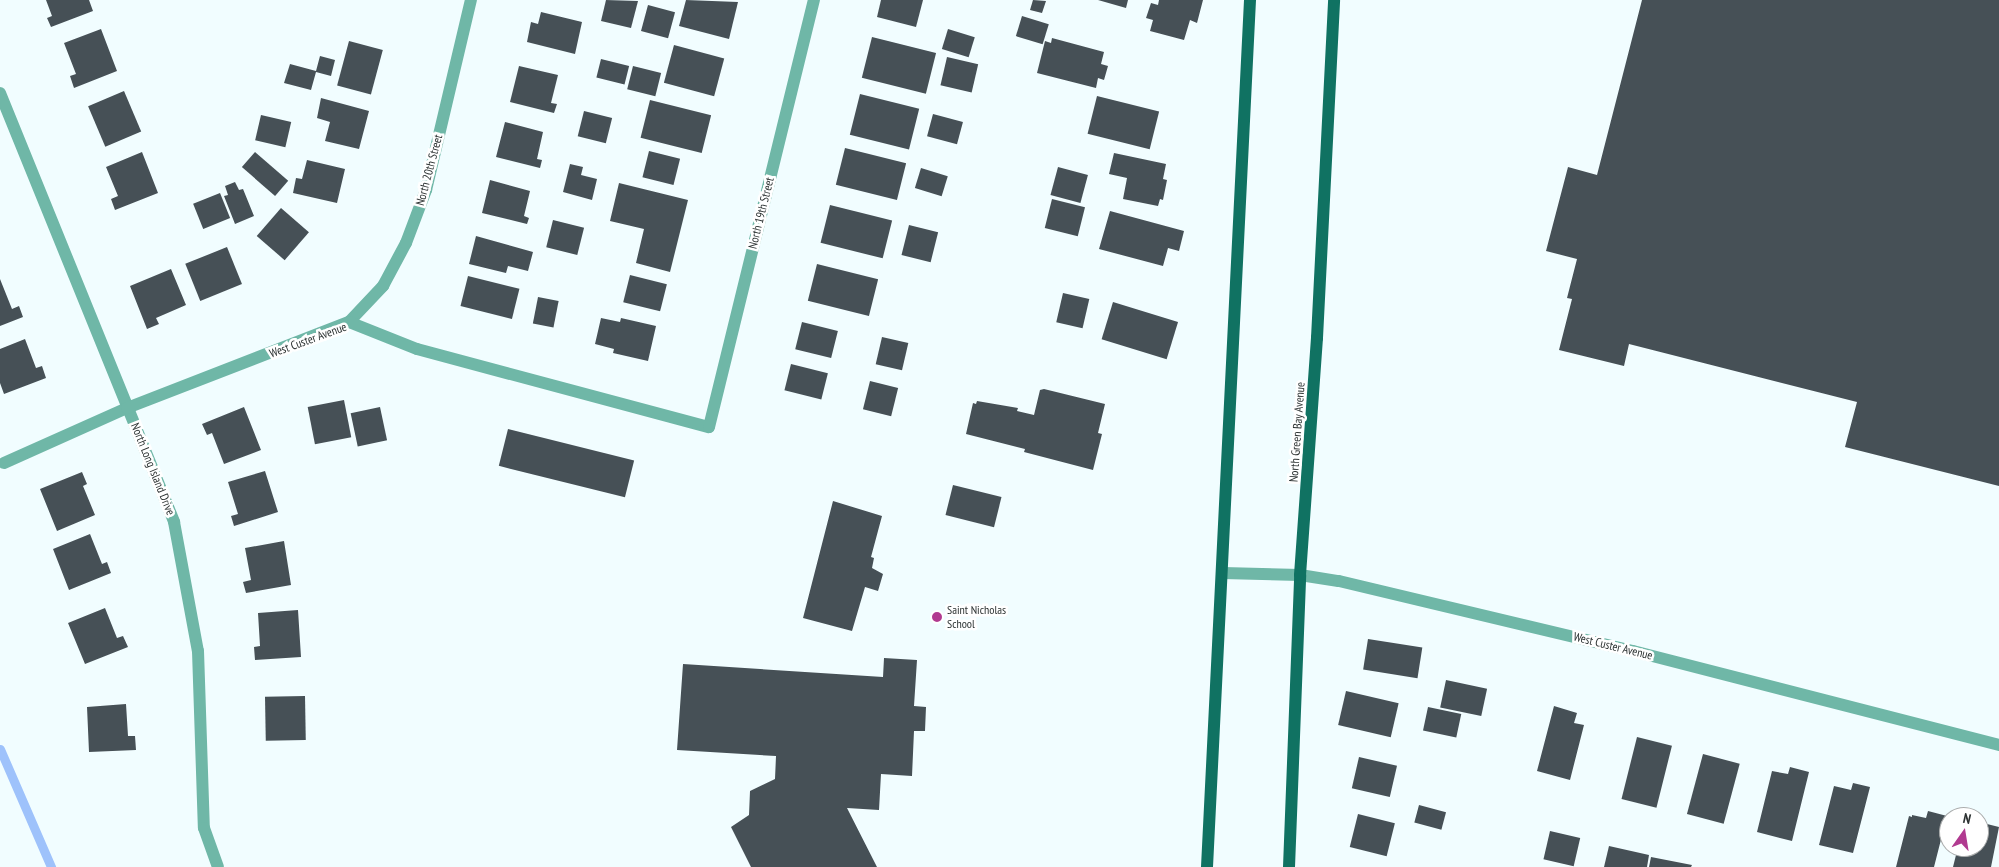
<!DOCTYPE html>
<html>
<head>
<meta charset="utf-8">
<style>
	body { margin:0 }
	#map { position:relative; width:1999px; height:867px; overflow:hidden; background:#f1fdff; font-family:"PT Sans Narrow",sans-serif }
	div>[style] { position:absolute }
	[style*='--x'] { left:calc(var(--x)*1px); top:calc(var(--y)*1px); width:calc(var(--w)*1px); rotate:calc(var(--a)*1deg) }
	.stream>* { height:9px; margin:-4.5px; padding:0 4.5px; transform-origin:4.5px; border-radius:4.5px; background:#9ec2fb }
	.building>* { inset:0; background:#465056; transform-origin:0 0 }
	.minor>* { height:12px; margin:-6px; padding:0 6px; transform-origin:6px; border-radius:6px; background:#6fb7a7 }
	.major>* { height:12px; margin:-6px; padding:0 6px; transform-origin:6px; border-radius:6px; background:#107262 }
	.dots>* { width:14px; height:14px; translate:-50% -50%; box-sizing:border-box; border:2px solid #fff; border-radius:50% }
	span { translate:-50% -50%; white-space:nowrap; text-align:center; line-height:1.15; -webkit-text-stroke:5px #fff; paint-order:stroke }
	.street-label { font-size:12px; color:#2c3232 }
	.poi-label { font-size:12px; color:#2c3232 }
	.left { translate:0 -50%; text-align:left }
	.north { position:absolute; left:1939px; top:807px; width:50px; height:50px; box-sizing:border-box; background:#fff; border:1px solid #abadad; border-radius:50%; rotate:13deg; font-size:14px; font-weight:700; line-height:20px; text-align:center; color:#2c3232 }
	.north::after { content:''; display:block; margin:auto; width:18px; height:22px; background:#b13a90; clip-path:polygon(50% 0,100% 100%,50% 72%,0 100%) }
</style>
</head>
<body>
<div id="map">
	<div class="stream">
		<div style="--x:0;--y:749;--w:129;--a:66.6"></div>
	</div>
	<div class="building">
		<div style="clip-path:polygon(46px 0,89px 0,93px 11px,51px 27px,47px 18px,52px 16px)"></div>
		<div style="clip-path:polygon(606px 0,638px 1px,631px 28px,601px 21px)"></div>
		<div style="clip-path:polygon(686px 0,738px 2px,729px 39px,679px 26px)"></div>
		<div style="clip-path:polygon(881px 0,923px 0,916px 27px,877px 17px)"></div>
		<div style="clip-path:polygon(1033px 0,1046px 1px,1042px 13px,1030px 10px)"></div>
		<div style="clip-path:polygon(1098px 0,1128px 0,1126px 8px)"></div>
		<div style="clip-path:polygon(1159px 0,1203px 0,1197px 23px,1190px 20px,1184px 40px,1150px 31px,1153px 20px,1146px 18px,1151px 3px,1158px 5px)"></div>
		<div style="clip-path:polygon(1642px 0,1999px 0,1999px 486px,1845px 447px,1857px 402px,1629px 344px,1624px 366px,1559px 350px,1572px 299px,1567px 298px,1577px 259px,1546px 251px,1568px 167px,1597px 175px)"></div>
		<div style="left:648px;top:5px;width:28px;height:27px;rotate:15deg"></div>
		<div style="clip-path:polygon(541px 12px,582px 22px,575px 54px,527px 42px,531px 22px,538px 24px)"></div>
		<div style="left:1022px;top:16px;width:28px;height:21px;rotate:17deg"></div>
		<div style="clip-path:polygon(101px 29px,117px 71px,74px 88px,70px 76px,76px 74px,64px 43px)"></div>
		<div style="left:948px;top:29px;width:28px;height:21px;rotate:17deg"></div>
		<div style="left:872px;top:37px;width:66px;height:42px;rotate:14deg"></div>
		<div style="clip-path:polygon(1052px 38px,1104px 52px,1101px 64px,1108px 66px,1104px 80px,1098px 78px,1096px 88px,1037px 73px,1045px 41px,1051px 43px)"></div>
		<div style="left:349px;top:41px;width:35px;height:46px;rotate:15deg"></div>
		<div style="left:674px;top:45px;width:52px;height:39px;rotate:15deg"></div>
		<div style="clip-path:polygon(320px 56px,335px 60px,331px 76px,316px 72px,311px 90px,284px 83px,290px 64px,316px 71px)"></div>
		<div style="left:947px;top:57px;width:32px;height:29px;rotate:13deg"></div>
		<div style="left:601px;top:59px;width:29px;height:19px;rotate:14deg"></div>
		<div style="clip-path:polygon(519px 66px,558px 75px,551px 103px,557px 104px,554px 113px,510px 102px)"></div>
		<div style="left:633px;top:66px;width:29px;height:24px;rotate:14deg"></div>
		<div style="left:124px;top:91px;width:44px;height:39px;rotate:67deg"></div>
		<div style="left:860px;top:94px;width:61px;height:42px;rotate:14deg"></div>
		<div style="left:1097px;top:96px;width:64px;height:39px;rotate:14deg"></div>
		<div style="clip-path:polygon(321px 98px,369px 111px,359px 149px,325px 141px,330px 122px,317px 118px)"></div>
		<div style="left:650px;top:100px;width:63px;height:39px;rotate:14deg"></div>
		<div style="left:584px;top:111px;width:29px;height:26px;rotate:14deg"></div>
		<div style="left:933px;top:114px;width:31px;height:23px;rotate:15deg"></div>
		<div style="left:261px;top:115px;width:31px;height:26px;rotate:13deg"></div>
		<div style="clip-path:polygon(505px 122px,543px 132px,537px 159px,542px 160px,540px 168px,496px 157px)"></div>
		<div style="left:845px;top:148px;width:63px;height:38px;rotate:14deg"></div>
		<div style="left:649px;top:151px;width:32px;height:27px;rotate:14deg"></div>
		<div style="clip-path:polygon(142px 152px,158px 193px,115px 210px,111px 199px,118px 196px,106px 167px)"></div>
		<div style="left:255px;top:152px;width:44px;height:20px;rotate:41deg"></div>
		<div style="clip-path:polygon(1114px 153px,1166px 164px,1163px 179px,1167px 180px,1163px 200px,1160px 199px,1158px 206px,1123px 199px,1127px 178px,1109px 174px)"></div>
		<div style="clip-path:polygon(307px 160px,345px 169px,337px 203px,293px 193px,296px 178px,302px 179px)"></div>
		<div style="clip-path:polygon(570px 164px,583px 167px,581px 175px,597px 179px,592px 200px,563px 192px)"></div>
		<div style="left:1058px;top:167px;width:31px;height:29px;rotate:15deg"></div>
		<div style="left:921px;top:168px;width:28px;height:21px;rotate:17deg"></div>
		<div style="clip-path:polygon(490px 180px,530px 191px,524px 216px,529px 218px,527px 224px,482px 213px)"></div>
		<div style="clip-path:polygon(235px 182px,239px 190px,243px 189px,254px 216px,235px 224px,224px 196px,228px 195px,225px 186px)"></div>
		<div style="clip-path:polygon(619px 183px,688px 200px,670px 272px,636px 263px,644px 229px,610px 221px)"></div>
		<div style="left:220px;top:193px;width:27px;height:29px;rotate:68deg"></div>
		<div style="left:1052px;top:199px;width:34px;height:30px;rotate:14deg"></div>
		<div style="left:830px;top:205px;width:64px;height:39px;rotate:14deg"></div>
		<div style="left:281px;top:208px;width:37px;height:37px;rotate:41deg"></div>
		<div style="clip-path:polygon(1110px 211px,1184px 231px,1179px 251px,1168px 248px,1163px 266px,1099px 249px)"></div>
		<div style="left:553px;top:220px;width:32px;height:28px;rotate:14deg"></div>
		<div style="left:909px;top:225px;width:30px;height:31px;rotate:14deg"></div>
		<div style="clip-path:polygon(476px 236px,533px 252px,528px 271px,508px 266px,506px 273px,469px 264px)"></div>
		<div style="left:227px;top:247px;width:40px;height:45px;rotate:68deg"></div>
		<div style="left:817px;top:264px;width:63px;height:38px;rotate:14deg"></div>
		<div style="clip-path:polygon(171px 269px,186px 305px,156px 318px,159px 324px,147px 329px,130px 286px)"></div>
		<div style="left:630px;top:275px;width:38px;height:28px;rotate:14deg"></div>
		<div style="left:468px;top:276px;width:53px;height:31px;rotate:14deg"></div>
		<div style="clip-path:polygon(0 279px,12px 309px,19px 306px,23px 317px,0 326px)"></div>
		<div style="left:1063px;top:293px;width:27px;height:30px;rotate:13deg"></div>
		<div style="left:538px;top:297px;width:21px;height:27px;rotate:11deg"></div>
		<div style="left:1113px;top:302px;width:68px;height:39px;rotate:17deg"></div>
		<div style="clip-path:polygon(601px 318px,620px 322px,621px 318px,656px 326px,648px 361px,613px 353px,614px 349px,595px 344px)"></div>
		<div style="left:802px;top:322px;width:37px;height:28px;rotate:14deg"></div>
		<div style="left:882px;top:337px;width:27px;height:28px;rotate:13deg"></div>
		<div style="clip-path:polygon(25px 339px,36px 368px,42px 366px,46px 378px,4px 394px,0 383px,0 349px)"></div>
		<div style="left:791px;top:364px;width:38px;height:27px;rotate:14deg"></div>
		<div style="left:870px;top:381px;width:29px;height:29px;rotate:14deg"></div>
		<div style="clip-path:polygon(1044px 389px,1105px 404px,1098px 433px,1102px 434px,1093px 470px,1024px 452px,1025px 449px,966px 434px,973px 403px,976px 404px,977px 401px,1018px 408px,1017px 411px,1034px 415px,1040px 390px)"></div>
		<div style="left:344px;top:400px;width:38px;height:37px;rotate:79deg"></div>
		<div style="clip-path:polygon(244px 407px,261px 450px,224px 464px,212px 433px,207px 435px,202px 424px)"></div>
		<div style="left:380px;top:407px;width:34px;height:30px;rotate:78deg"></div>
		<div style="left:508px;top:429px;width:130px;height:38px;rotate:14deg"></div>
		<div style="clip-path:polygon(265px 471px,278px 512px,234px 526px,231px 516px,238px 514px,228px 482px)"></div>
		<div style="clip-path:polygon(82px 472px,87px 484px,83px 486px,95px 515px,57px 531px,40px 489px)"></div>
		<div style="left:953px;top:485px;width:50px;height:31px;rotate:14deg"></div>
		<div style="clip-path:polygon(833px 501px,882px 516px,871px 557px,874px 558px,872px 568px,883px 574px,878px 591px,865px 587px,852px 631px,803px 618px)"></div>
		<div style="clip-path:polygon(90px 534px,102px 564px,107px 562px,111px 573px,69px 590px,53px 549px)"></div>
		<div style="clip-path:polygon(284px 541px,291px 585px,246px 593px,243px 582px,251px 580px,245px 548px)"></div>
		<div style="clip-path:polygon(105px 608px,117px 638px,123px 636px,128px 647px,85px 664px,68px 623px)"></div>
		<div style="clip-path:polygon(298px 610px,301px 657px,255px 660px,254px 647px,260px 646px,258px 613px)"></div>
		<div style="left:1368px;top:639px;width:55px;height:31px;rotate:9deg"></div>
		<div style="clip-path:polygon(884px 658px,917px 660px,914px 706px,926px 707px,925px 731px,914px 731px,912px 776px,881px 774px,879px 810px,847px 808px,877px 867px,751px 867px,731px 827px,749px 815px,750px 791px,775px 779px,776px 756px,677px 750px,683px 664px,883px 677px)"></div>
		<div style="left:1446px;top:680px;width:42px;height:28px;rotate:12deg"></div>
		<div style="left:1346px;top:691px;width:54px;height:35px;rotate:13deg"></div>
		<div style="left:305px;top:696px;width:44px;height:40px;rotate:89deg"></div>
		<div style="clip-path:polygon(126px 704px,128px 736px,135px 736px,136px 750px,89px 752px,87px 707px)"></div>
		<div style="clip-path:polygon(1554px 706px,1577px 713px,1574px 723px,1584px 725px,1570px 780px,1537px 771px)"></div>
		<div style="left:1428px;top:707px;width:34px;height:24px;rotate:12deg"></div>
		<div style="left:1637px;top:737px;width:36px;height:64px;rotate:14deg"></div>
		<div style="left:1703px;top:754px;width:38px;height:62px;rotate:15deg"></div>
		<div style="left:1359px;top:757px;width:39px;height:32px;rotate:13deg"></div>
		<div style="clip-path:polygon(1790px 767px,1809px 772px,1792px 841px,1757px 832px,1772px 771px,1788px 774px)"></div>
		<div style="clip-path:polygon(1853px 783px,1870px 787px,1853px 853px,1819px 845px,1834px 786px,1851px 790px)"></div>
		<div style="left:1419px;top:805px;width:28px;height:18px;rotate:15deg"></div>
		<div style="clip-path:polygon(1928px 811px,1947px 816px,1934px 867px,1896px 867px,1909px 816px,1912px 817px,1912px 815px,1926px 818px)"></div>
		<div style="left:1358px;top:814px;width:38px;height:34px;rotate:14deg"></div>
		<div style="clip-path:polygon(1979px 822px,1999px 827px,1991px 867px,1953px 867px,1958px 847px,1979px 847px)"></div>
		<div style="left:1550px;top:831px;width:31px;height:29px;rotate:13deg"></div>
		<div style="clip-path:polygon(1609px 846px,1649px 855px,1647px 867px,1604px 867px)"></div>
		<div style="clip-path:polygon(1651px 857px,1692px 865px,1691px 867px,1649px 867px)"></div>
	</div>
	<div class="minor">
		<div style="--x:0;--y:93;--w:463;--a:67.9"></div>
		<div style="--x:174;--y:522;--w:131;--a:79.5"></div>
		<div style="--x:198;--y:651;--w:177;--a:88.1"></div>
		<div style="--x:204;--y:828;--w:41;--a:70.3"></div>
		<div style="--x:349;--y:322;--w:50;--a:-46.6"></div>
		<div style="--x:383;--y:286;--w:49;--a:-61.9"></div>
		<div style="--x:406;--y:243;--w:57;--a:-69.3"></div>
		<div style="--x:426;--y:190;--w:195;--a:-76.7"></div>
		<div style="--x:4;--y:463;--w:135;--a:-24.1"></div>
		<div style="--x:127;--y:408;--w:238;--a:-21.2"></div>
		<div style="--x:349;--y:322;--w:73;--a:21.7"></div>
		<div style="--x:417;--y:349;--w:302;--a:15"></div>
		<div style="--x:709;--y:427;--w:440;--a:-76.2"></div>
		<div style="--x:1223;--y:573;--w:77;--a:1.5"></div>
		<div style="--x:1300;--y:575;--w:39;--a:9"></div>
		<div style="--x:1339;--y:581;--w:302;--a:13.4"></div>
		<div style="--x:1633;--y:651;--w:378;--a:14.4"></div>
	</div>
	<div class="major">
		<div style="--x:1207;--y:867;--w:868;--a:-87.16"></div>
		<div style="--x:1289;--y:867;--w:292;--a:-87.8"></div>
		<div style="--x:1300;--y:575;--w:238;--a:-85.9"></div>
		<div style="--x:1317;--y:338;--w:338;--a:-87.1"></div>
	</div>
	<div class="dots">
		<div style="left:937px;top:617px;background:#b13a90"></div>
	</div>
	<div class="street-label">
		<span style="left:429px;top:170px;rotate:-75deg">North 20th Street</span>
		<span style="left:761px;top:213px;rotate:-76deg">North 19th Street</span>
		<span style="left:308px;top:340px;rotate:-20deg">West Custer Avenue</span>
		<span style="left:1297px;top:432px;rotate:-86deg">North Green Bay Avenue</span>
		<span style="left:153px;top:469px;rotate:68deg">North Long Island Drive</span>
		<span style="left:1613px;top:646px;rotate:14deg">West Custer Avenue</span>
	</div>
	<div class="poi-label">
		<span class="left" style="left:947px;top:617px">Saint Nicholas<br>School</span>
	</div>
	<div class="north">N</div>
</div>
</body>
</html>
